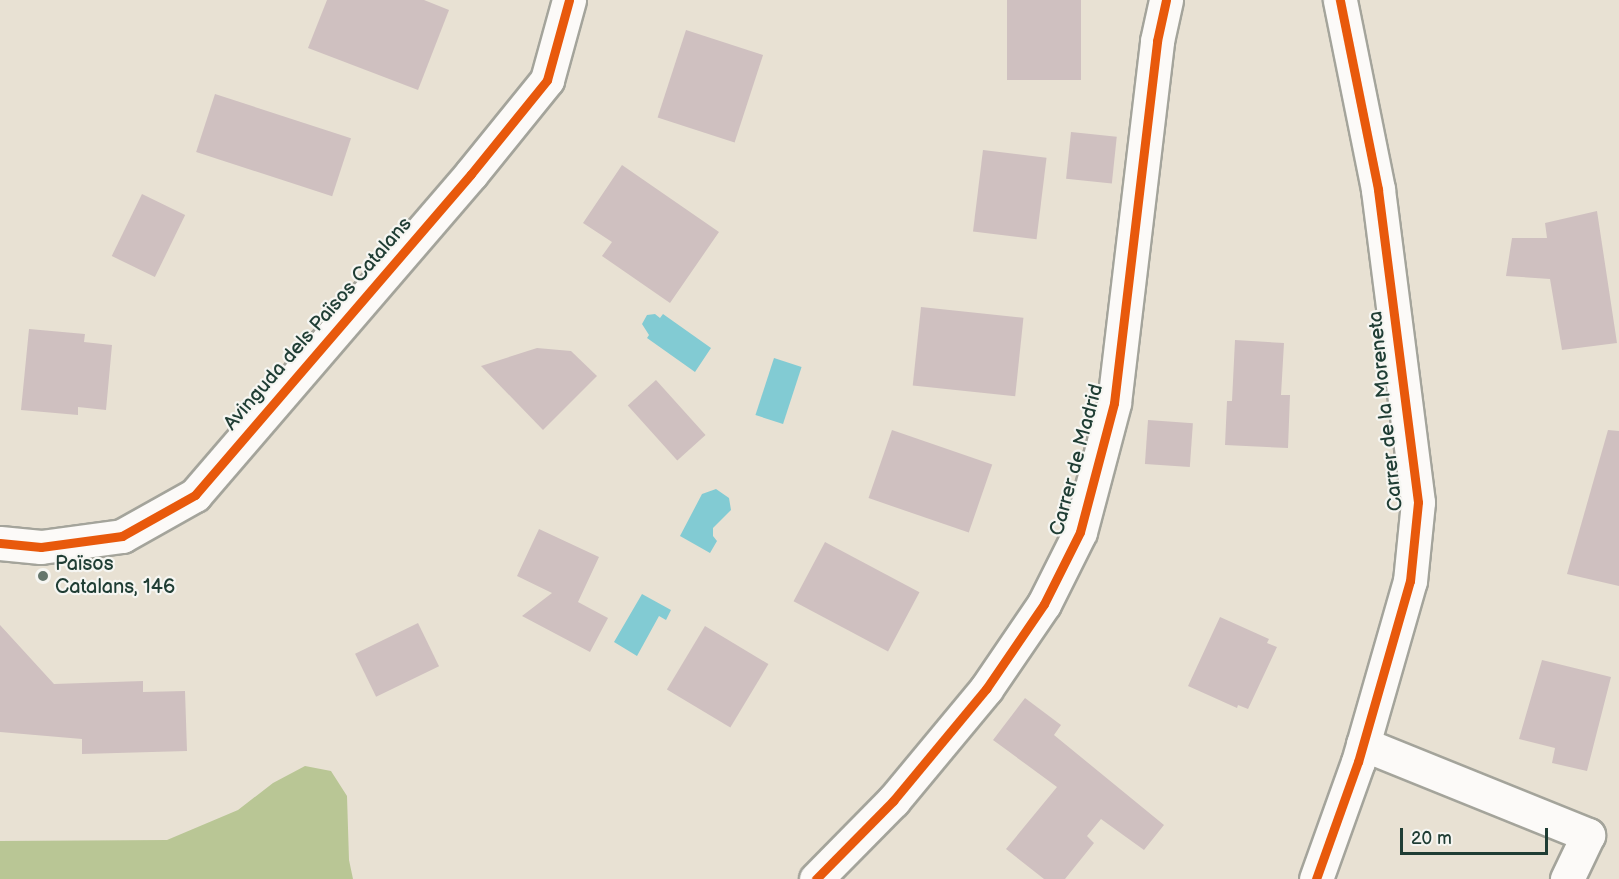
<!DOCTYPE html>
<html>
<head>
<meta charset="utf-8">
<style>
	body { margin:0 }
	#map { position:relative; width:1619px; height:879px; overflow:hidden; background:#e8e1d3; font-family:"Balsamiq Sans",sans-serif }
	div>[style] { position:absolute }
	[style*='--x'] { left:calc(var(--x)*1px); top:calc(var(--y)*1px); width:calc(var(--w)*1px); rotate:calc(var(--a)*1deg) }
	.forest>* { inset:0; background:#b9c695 }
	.water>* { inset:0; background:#82cbd3; transform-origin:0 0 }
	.building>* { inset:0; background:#cfc0c0; transform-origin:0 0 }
	.roads { filter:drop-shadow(2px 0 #a4a49b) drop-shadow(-2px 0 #a4a49b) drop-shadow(0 2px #a4a49b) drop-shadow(0 -2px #a4a49b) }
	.minor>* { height:33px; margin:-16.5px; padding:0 16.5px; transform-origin:16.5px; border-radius:16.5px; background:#fcfaf8 }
	.cycleway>* { height:9px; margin:-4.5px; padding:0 4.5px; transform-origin:4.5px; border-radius:4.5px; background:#e8590c }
	.dots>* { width:16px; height:16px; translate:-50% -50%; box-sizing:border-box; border:3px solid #f6f6f2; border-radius:50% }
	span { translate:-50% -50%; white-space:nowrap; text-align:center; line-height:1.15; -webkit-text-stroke:4.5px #f6f6f2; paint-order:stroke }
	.street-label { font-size:20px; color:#1f3d34 }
	.poi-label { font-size:20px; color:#1f3d34 }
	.left { translate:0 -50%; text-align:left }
	.scale { position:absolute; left:1400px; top:828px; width:148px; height:27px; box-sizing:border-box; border:3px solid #1f3d34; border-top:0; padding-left:8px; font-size:18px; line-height:21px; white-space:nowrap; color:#1f3d34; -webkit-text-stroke:4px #f6f6f2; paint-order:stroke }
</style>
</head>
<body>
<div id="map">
	<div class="forest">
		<div style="clip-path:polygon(305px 766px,331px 771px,347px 796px,349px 860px,353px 879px,0 879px,0 841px,167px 840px,238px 810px,273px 783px)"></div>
	</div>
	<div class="water">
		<div style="clip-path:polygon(655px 314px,660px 318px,663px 314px,711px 348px,695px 372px,647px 338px,649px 335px,642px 324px,647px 315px)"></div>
		<div style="left:774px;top:358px;width:29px;height:60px;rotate:18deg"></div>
		<div style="clip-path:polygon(716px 489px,729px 498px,731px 510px,713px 528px,713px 536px,717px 541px,710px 553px,680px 536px,702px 494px)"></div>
		<div style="clip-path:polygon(642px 594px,671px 610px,666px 620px,659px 616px,637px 656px,614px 642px)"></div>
	</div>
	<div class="building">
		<div style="clip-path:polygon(327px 0,424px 0,449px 10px,418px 90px,308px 48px)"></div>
		<div style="left:1007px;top:0;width:74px;height:80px"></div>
		<div style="left:686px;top:30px;width:81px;height:92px;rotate:18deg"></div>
		<div style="left:215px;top:94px;width:143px;height:61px;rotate:18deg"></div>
		<div style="left:1071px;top:132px;width:46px;height:47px;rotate:6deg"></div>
		<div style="left:983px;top:150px;width:64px;height:82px;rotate:7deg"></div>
		<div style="clip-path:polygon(622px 165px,719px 232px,670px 303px,602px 256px,612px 242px,583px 223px)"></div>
		<div style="left:142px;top:194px;width:48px;height:69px;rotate:26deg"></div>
		<div style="clip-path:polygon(1597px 211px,1617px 343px,1562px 350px,1550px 279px,1506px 276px,1512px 238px,1547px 238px,1545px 223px)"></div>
		<div style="left:921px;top:307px;width:103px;height:79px;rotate:6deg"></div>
		<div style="clip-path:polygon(29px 329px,85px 334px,84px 342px,112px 345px,106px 410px,78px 407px,78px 415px,21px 410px)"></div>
		<div style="clip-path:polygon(1235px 340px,1284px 343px,1281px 395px,1290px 395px,1288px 448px,1225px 445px,1227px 401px,1232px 401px)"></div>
		<div style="clip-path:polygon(537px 348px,571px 351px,597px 376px,543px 430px,481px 366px)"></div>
		<div style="left:656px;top:380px;width:74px;height:38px;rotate:48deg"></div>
		<div style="left:1148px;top:420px;width:45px;height:44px;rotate:4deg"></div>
		<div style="left:892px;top:430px;width:106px;height:72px;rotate:19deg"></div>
		<div style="clip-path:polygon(1608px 430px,1619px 431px,1619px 586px,1567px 574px)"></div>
		<div style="clip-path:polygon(539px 529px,599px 557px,578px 602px,608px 618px,590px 652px,522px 616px,552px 593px,517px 576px)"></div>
		<div style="left:825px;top:542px;width:107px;height:67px;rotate:28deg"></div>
		<div style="clip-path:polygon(1220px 617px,1269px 639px,1267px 643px,1277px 647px,1248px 709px,1238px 705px,1237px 708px,1188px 686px)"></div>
		<div style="left:418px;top:623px;width:48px;height:70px;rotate:64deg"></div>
		<div style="clip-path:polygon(0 625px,54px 684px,143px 681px,143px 692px,185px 691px,187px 751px,82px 754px,82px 739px,0 732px)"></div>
		<div style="left:705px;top:626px;width:74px;height:74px;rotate:31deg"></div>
		<div style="clip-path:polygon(1542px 660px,1611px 677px,1587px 771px,1552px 763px,1555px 748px,1519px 739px)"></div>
		<div style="clip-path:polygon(1025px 698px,1061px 725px,1054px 735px,1164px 825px,1144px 850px,1101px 819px,1087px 836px,1094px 843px,1065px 879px,1044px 879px,1006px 849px,1057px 787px,993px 740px)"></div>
	</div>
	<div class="roads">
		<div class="minor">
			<div style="--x:0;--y:543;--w:41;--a:5.6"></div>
			<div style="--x:41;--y:547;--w:82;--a:-7.7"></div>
			<div style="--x:122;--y:536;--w:84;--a:-29.3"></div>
			<div style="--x:195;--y:495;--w:423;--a:-49.3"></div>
			<div style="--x:471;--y:174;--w:121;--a:-51"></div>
			<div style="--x:547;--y:80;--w:83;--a:-74.6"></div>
			<div style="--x:1363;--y:744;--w:243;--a:22"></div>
			<div style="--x:1588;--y:835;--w:49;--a:115.5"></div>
			<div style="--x:816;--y:879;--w:110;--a:-45.4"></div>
			<div style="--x:893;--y:801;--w:146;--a:-50.3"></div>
			<div style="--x:986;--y:689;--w:103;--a:-55.7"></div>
			<div style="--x:1044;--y:604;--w:80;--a:-63.4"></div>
			<div style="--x:1080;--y:532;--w:133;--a:-75.2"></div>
			<div style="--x:1114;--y:403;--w:365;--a:-83.2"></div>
			<div style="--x:1157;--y:41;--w:42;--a:-77.6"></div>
			<div style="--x:1316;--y:879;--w:124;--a:-70.3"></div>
			<div style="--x:1358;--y:762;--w:188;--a:-74"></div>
			<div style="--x:1410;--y:581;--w:79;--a:-84.2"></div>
			<div style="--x:1418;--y:502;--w:316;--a:-97.3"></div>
			<div style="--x:1378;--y:189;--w:193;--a:-101.4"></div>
		</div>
	</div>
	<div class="cycleway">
		<div style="--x:0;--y:543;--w:41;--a:5.6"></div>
		<div style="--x:41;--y:547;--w:82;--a:-7.7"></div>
		<div style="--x:122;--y:536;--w:84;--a:-29.3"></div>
		<div style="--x:195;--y:495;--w:423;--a:-49.3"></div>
		<div style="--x:471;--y:174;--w:121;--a:-51"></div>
		<div style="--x:547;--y:80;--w:83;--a:-74.6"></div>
		<div style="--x:816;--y:879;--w:110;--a:-45.4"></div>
		<div style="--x:893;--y:801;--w:146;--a:-50.3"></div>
		<div style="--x:986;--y:689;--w:103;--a:-55.7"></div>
		<div style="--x:1044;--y:604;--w:80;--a:-63.4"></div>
		<div style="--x:1080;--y:532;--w:133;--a:-75.2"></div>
		<div style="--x:1114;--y:403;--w:365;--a:-83.2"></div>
		<div style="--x:1157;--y:41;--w:42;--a:-77.6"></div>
		<div style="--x:1316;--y:879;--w:124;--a:-70.3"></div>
		<div style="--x:1358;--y:762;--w:188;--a:-74"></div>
		<div style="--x:1410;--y:581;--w:79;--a:-84.2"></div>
		<div style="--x:1418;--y:502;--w:316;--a:-97.3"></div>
		<div style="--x:1378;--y:189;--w:193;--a:-101.4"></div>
	</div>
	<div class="dots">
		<div style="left:43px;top:576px;background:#65766c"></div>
	</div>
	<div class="street-label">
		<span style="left:318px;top:324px;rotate:-49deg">Avinguda dels Països Catalans</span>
		<span style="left:1386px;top:411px;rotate:-96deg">Carrer de la Moreneta</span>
		<span style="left:1077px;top:460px;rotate:-75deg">Carrer de Madrid</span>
	</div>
	<div class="poi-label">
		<span class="left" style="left:55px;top:576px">Països<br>Catalans, 146</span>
	</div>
	<div class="scale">20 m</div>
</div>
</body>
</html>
